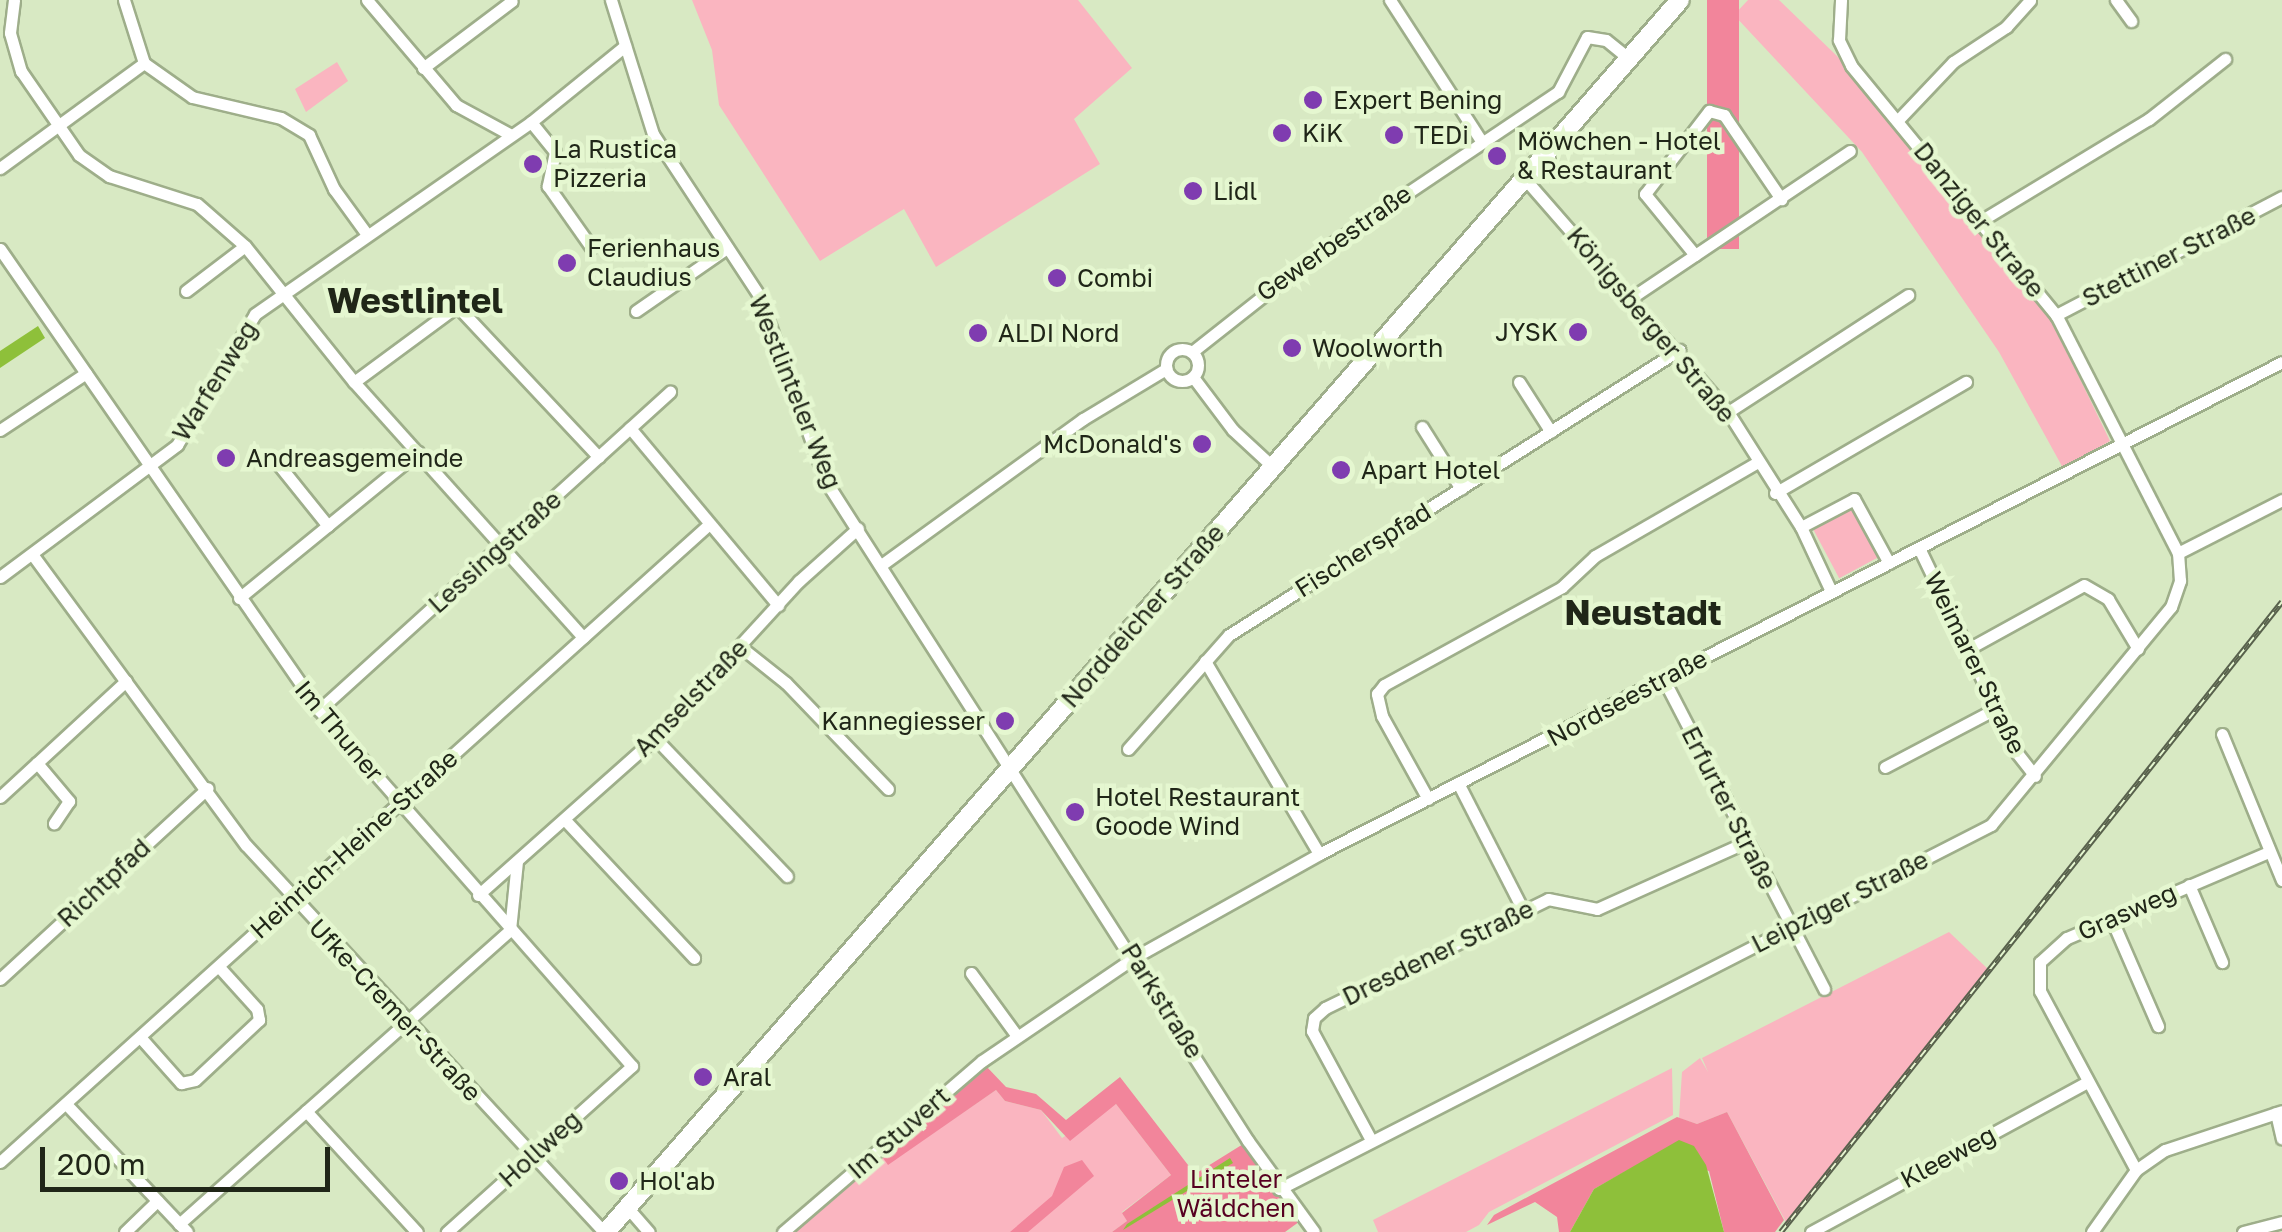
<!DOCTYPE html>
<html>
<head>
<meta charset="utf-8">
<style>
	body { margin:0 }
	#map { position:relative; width:2282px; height:1232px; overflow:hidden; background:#d8e9c3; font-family:"Golos Text",sans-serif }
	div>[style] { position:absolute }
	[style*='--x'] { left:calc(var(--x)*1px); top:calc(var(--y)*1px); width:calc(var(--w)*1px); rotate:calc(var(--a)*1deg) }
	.green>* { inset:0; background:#fab5c0; transform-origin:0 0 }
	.forest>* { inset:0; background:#f2859b; transform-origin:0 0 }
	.water>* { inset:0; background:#8ec03a }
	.roads { filter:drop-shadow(2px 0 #9eae8a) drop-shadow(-2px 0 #9eae8a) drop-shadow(0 2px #9eae8a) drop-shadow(0 -2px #9eae8a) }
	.street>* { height:11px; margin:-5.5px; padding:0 5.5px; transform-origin:5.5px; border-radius:5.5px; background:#fff }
	.street>.ring { margin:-5.5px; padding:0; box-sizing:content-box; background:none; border:11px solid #fff; border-radius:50% }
	.secondary>* { height:18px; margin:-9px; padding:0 9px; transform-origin:9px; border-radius:9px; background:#fff }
	.rail>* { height:6px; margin-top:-3px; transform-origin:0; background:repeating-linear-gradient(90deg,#e5f7d0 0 8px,#58614c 0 16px); box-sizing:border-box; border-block:2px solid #58614c }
	.dots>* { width:28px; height:28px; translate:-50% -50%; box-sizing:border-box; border:5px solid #e5f7d0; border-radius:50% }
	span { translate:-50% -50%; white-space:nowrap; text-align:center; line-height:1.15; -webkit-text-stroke:9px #e5f7d0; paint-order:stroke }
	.poi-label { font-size:25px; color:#202618 }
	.left { translate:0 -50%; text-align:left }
	.right { translate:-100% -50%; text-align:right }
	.street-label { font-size:25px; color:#202618 }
	.park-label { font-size:25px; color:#570021 }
	.district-label { font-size:35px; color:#202618; font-weight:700 }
	.scale { position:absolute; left:40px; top:1147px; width:290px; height:45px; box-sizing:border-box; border:5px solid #202618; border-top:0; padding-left:12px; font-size:30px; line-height:35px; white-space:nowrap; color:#202618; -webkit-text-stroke:8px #e5f7d0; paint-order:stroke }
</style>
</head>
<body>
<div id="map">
	<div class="green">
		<div style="clip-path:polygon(692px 0,1078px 0,1132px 68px,1074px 119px,1100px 164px,936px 267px,904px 209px,820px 261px,719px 105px,712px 50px)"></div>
		<div style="clip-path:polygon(1748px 0,1779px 0,1837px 56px,1978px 223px,2051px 319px,2110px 441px,2063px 468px,1999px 352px,1862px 152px,1734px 15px)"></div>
		<div style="clip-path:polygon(337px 62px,348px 81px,306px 112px,295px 89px)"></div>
		<div style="clip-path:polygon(1474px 219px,1365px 352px,1286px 436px)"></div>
		<div style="left:1853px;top:504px;width:59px;height:47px;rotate:62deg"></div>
		<div style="clip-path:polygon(1949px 932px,1989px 970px,1787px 1224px,1727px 1112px,1697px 1124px,1679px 1118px,1682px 1072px,1700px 1058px,1708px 1072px,1702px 1058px)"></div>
		<div style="clip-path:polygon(1672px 1068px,1673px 1115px,1489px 1212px,1479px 1225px,1466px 1232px,1378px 1232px,1373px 1220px)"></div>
		<div style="clip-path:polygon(996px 1090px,1005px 1101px,1041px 1110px,1062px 1138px,1116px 1104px,1171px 1175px,1122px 1212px,1127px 1221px,1112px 1232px,794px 1232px,881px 1155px,888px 1164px)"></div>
	</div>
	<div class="forest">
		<div style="left:1707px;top:0;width:32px;height:249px"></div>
		<div style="clip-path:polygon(986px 1066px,1006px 1087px,1036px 1094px,1066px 1120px,1120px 1077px,1195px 1174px,1248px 1141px,1303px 1219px,1285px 1232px,1112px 1232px,1127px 1221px,1122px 1213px,1171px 1175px,1116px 1104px,1070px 1141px,1041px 1110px,1005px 1101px,996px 1090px,888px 1165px,881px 1155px)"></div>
		<div style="clip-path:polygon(1727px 1112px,1784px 1220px,1775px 1232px,1724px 1232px,1709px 1171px,1653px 1156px,1594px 1189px,1570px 1232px,1559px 1232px,1557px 1217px,1535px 1202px,1487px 1225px,1494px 1215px,1677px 1117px,1697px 1124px)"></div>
		<div style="clip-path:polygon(1082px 1160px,1094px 1176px,1028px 1232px,1010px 1232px,1052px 1196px,1064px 1167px)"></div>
	</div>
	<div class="water">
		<div style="clip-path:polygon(38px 326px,45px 338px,0 368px,0 351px)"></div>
		<div style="clip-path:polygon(1679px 1140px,1694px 1146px,1706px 1165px,1724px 1232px,1570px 1232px,1594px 1189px)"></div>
		<div style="clip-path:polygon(1230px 1158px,1233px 1163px,1123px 1230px,1127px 1224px)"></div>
	</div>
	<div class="roads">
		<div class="street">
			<div style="--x:14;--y:0;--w:33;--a:97"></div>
			<div style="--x:10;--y:33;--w:40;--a:74"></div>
			<div style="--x:21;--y:71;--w:102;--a:55.4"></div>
			<div style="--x:79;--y:155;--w:37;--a:35"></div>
			<div style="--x:109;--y:176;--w:92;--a:17.7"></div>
			<div style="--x:197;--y:204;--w:64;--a:41.2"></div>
			<div style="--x:245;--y:246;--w:174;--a:51.3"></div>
			<div style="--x:354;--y:382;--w:343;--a:48.1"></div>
			<div style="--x:124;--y:0;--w:66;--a:72.4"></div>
			<div style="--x:144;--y:63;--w:59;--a:35.3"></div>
			<div style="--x:192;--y:97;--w:91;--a:13.3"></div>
			<div style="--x:281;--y:118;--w:33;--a:31"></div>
			<div style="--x:309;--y:135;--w:60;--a:65.2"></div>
			<div style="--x:334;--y:189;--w:54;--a:54"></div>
			<div style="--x:367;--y:0;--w:138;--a:49.7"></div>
			<div style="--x:456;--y:105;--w:63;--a:28.6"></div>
			<div style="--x:611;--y:0;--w:140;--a:72.6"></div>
			<div style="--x:653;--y:134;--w:195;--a:56.7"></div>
			<div style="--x:760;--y:297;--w:194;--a:70.4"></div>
			<div style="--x:825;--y:480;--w:785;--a:57.38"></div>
			<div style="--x:1248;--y:1141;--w:112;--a:54"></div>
			<div style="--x:1390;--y:0;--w:169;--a:57.1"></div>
			<div style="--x:2116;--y:0;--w:26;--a:54"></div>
			<div style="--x:423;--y:68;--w:111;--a:-37"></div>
			<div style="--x:1898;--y:120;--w:80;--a:-46.5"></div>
			<div style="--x:1953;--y:62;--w:64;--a:-33.4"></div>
			<div style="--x:2006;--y:27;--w:36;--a:-48"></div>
			<div style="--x:531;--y:122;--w:38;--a:51"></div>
			<div style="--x:555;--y:152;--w:35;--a:102"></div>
			<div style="--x:548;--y:186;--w:75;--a:54.8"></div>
			<div style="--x:0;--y:168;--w:178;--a:-36.1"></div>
			<div style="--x:1525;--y:179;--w:309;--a:48.9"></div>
			<div style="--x:1728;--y:412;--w:136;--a:57.6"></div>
			<div style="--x:1801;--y:527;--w:71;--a:64.9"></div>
			<div style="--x:1982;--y:220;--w:195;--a:-31.2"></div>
			<div style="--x:2149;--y:119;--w:97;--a:-38.3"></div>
			<div style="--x:0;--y:249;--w:561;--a:55.32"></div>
			<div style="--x:319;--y:710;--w:474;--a:48.7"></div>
			<div style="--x:632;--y:1066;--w:249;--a:138.1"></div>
			<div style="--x:1695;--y:255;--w:79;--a:-129.3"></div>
			<div style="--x:1645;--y:194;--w:105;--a:-52.4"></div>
			<div style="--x:1709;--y:111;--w:16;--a:15"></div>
			<div style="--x:1724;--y:115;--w:102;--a:55.8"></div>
			<div style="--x:186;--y:291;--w:74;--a:-37.3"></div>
			<div style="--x:1634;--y:296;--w:260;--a:-33.9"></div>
			<div style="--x:636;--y:311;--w:111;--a:-34.7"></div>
			<div style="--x:2056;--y:315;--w:255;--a:-27.6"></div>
			<div class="ring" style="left:1166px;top:349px;width:21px;height:21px"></div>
			<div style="--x:1192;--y:352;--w:157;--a:-38.3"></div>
			<div style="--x:1315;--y:255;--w:293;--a:-33.9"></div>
			<div style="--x:1558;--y:92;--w:62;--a:-62.2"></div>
			<div style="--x:1587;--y:37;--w:19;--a:9"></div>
			<div style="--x:1606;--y:40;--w:28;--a:39"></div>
			<div style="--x:1193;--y:377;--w:66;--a:53"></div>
			<div style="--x:1233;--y:430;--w:53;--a:42.7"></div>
			<div style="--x:354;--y:382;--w:128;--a:-36.4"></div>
			<div style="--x:457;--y:306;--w:207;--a:46.8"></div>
			<div style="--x:1519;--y:382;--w:59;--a:57.4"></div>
			<div style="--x:1728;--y:412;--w:215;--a:-33"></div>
			<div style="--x:1422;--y:427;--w:73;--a:57.8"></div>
			<div style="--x:630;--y:428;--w:231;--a:50.1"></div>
			<div style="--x:0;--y:430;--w:103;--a:-33.5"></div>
			<div style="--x:279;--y:465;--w:78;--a:51.2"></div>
			<div style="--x:1775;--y:493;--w:221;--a:-30.2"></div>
			<div style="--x:1801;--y:527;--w:60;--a:-27.8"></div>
			<div style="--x:1854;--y:499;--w:73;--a:61.3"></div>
			<div style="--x:1919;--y:548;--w:227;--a:64.4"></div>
			<div style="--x:2017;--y:753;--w:29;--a:52"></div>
			<div style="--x:2178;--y:553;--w:117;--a:-27"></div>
			<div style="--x:32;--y:554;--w:361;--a:53.7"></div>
			<div style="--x:246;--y:845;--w:527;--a:47.23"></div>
			<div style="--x:884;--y:563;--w:246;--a:-35.9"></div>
			<div style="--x:1083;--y:419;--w:97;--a:-31.1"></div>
			<div style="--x:0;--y:577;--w:221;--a:-36.7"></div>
			<div style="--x:177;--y:445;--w:152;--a:-59.2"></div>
			<div style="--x:255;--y:314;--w:336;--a:-34.8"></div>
			<div style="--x:531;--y:122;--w:121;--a:-39"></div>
			<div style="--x:239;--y:598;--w:231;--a:-39.2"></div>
			<div style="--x:742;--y:648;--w:56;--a:38.5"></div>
			<div style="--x:786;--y:683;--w:147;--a:46.1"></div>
			<div style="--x:1968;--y:649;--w:132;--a:-28.9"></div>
			<div style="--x:2084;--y:585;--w:28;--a:30"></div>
			<div style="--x:2108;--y:599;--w:58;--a:59"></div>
			<div style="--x:1205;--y:661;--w:224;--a:59.4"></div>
			<div style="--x:1664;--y:680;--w:348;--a:62.6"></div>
			<div style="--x:319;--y:710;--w:474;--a:-42.2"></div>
			<div style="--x:2222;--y:734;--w:158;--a:67.7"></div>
			<div style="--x:655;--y:738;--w:191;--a:46.3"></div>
			<div style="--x:1128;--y:749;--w:152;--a:-48.5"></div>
			<div style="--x:1229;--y:635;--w:533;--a:-32.35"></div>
			<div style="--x:37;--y:763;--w:121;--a:-42.7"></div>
			<div style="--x:1885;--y:767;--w:127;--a:-27.8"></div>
			<div style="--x:1458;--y:783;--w:145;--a:62.9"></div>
			<div style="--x:0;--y:797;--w:50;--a:-42.6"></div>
			<div style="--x:37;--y:763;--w:50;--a:49.9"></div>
			<div style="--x:69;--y:801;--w:27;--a:124"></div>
			<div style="--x:1428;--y:799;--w:95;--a:-119"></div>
			<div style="--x:1382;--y:716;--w:23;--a:-103"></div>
			<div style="--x:1377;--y:694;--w:11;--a:-52"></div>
			<div style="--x:1384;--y:685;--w:203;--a:-28.8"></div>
			<div style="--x:1562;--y:587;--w:45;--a:-43.2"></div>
			<div style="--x:1595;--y:556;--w:186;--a:-30"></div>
			<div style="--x:565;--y:820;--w:189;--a:46.9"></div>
			<div style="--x:2189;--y:885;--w:84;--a:66.8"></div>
			<div style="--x:478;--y:895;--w:237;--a:-41.6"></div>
			<div style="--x:655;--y:738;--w:213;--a:-47.5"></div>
			<div style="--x:799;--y:581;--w:79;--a:-41.9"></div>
			<div style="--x:2111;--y:918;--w:118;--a:66.5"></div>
			<div style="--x:971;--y:973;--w:78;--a:53.9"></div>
			<div style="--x:0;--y:979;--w:282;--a:-42.6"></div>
			<div style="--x:140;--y:1037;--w:62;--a:48.3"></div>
			<div style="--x:181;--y:1083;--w:14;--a:-12"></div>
			<div style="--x:195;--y:1080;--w:88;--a:-43.2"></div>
			<div style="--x:259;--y:1020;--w:11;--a:-100"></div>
			<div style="--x:257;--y:1009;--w:57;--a:-132.1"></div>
			<div style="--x:66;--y:1104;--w:176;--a:46.6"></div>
			<div style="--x:306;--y:1111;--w:164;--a:47.5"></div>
			<div style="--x:2276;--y:1113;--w:26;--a:77"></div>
			<div style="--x:1371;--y:1140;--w:124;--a:-118.4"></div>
			<div style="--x:1312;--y:1031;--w:13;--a:-81"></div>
			<div style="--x:1314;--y:1018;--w:15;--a:-42"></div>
			<div style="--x:1325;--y:1008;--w:248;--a:-26"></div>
			<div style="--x:1548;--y:899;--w:50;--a:11.5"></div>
			<div style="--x:1597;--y:909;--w:163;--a:-24.2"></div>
			<div style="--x:0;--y:1162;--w:951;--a:-41.97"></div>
			<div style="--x:2136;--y:1170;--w:203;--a:-118.2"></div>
			<div style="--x:2040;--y:991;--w:29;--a:-90"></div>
			<div style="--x:2040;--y:962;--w:36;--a:-42"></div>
			<div style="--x:2067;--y:938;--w:220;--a:-23.1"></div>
			<div style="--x:1279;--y:1189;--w:800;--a:-27.08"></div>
			<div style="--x:1991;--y:825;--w:283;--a:-50.5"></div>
			<div style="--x:2171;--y:607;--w:28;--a:-71"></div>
			<div style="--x:2180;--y:581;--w:28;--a:-94"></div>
			<div style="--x:2178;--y:553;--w:267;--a:-117.1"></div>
			<div style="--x:2056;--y:315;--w:323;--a:-129.4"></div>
			<div style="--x:1851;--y:65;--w:28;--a:-116"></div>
			<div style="--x:1839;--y:40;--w:40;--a:-87.1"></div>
			<div style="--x:627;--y:1207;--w:33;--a:49"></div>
			<div style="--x:179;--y:1224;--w:443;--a:-41.6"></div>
			<div style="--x:510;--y:930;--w:69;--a:-84.2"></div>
			<div style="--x:125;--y:1232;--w:45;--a:-44.1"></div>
			<div style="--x:783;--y:1232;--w:262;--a:-40.7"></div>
			<div style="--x:982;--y:1061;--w:185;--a:-34.2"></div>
			<div style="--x:1135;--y:957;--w:211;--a:-29.2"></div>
			<div style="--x:1319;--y:854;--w:1081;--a:-27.06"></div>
			<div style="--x:1811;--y:1232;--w:312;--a:-28.5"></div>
			<div style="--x:2092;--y:1232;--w:76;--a:-54.6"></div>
			<div style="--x:2136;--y:1170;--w:35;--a:-35"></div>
			<div style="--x:2165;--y:1150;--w:123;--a:-18.4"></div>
			<div style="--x:2243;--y:1232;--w:40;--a:-14.4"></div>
		</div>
		<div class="secondary">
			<div style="--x:606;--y:1232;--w:1634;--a:-48.92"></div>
		</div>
	</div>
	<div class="rail">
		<div style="--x:1781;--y:1232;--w:805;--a:-51.51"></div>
	</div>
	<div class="dots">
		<div style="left:1313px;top:100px;background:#7f3cb0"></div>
		<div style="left:1282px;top:133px;background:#7f3cb0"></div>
		<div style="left:1394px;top:135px;background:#7f3cb0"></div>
		<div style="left:1497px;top:156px;background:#7f3cb0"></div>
		<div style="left:533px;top:164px;background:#7f3cb0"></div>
		<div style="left:1193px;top:191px;background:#7f3cb0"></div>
		<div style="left:567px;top:263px;background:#7f3cb0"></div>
		<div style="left:1057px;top:278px;background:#7f3cb0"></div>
		<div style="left:1578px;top:332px;background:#7f3cb0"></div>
		<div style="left:978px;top:333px;background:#7f3cb0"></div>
		<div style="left:1292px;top:348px;background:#7f3cb0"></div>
		<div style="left:1202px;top:444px;background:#7f3cb0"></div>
		<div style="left:226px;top:458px;background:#7f3cb0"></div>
		<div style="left:1341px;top:470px;background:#7f3cb0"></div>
		<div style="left:1005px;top:721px;background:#7f3cb0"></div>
		<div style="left:1075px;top:812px;background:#7f3cb0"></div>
		<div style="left:703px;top:1077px;background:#7f3cb0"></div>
		<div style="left:619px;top:1181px;background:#7f3cb0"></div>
	</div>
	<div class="poi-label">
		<span class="left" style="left:1333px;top:100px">Expert Bening</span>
		<span class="left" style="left:1302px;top:133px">KiK</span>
		<span class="left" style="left:1414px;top:135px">TEDi</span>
		<span class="left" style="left:1517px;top:156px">Möwchen - Hotel<br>&amp; Restaurant</span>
		<span class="left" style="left:553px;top:164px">La Rustica<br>Pizzeria</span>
		<span class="left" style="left:1213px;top:191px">Lidl</span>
		<span class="left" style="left:587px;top:263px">Ferienhaus<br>Claudius</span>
		<span class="left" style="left:1077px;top:278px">Combi</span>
		<span class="right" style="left:1558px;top:332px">JYSK</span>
		<span class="left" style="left:998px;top:333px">ALDI Nord</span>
		<span class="left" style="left:1312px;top:348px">Woolworth</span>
		<span class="right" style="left:1182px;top:444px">McDonald's</span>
		<span class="left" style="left:246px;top:458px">Andreasgemeinde</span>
		<span class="left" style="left:1361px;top:470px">Apart Hotel</span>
		<span class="right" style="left:985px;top:721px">Kannegiesser</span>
		<span class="left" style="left:1095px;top:812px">Hotel Restaurant<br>Goode Wind</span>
		<span class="left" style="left:723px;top:1077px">Aral</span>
		<span class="left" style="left:639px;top:1181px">Hol'ab</span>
	</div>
	<div class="street-label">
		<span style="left:1979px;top:220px;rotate:51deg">Danziger Straße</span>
		<span style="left:1334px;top:243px;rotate:-35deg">Gewerbestraße</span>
		<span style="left:2169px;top:257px;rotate:-27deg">Stettiner Straße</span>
		<span style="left:1651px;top:325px;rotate:50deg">Königsberger Straße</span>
		<span style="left:215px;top:381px;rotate:-58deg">Warfenweg</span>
		<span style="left:795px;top:392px;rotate:68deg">Westlinteler Weg</span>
		<span style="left:1363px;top:550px;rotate:-32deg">Fischerspfad</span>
		<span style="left:495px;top:552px;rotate:-42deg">Lessingstraße</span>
		<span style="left:1143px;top:616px;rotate:-49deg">Norddeicher Straße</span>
		<span style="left:1975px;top:663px;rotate:64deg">Weimarer Straße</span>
		<span style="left:691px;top:698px;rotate:-46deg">Amselstraße</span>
		<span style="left:1627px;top:698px;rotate:-28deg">Nordseestraße</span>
		<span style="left:339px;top:731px;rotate:50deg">Im Thuner</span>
		<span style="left:1729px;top:808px;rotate:63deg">Erfurter Straße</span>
		<span style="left:354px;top:844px;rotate:-42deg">Heinrich-Heine-Straße</span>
		<span style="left:104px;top:883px;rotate:-43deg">Richtpfad</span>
		<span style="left:1840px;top:902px;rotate:-27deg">Leipziger Straße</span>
		<span style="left:2127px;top:912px;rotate:-24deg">Grasweg</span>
		<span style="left:1438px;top:953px;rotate:-26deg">Dresdener Straße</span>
		<span style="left:1162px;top:1001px;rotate:58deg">Parkstraße</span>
		<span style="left:395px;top:1010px;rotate:47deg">Ufke-Cremer-Straße</span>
		<span style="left:899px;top:1133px;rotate:-41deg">Im Stuvert</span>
		<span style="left:540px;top:1149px;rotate:-42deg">Hollweg</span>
		<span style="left:1948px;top:1157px;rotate:-28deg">Kleeweg</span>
	</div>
	<div class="park-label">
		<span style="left:1236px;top:1194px">Linteler<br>Wäldchen</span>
	</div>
	<div class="district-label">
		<span style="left:415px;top:300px">Westlintel</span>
		<span style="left:1643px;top:612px">Neustadt</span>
	</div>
	<div class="scale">200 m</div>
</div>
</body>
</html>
